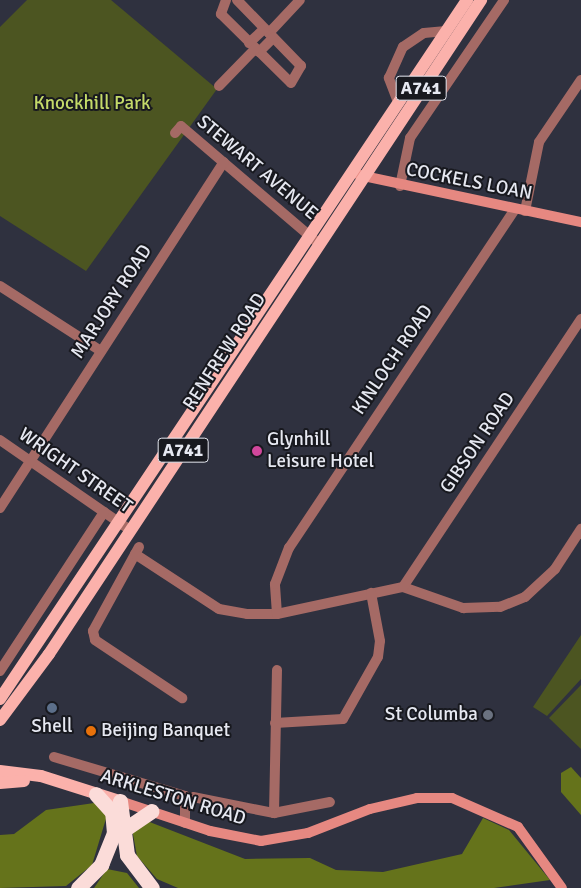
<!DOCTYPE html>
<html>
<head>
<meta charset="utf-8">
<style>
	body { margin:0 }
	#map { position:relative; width:581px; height:888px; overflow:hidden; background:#2f313f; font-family:Signika,sans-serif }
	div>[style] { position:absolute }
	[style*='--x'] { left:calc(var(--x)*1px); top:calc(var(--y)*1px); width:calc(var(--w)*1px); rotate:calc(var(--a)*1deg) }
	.green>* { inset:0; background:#4c5521 }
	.forest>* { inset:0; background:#65731b }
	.street>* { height:10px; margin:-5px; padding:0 5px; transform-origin:5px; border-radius:5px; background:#a56a65 }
	.secondary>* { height:10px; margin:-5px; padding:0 5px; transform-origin:5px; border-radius:5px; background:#e68881 }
	.primary>* { height:12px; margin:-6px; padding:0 6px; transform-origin:6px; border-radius:6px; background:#fbb1ab }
	.highway>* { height:15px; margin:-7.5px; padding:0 7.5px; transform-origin:7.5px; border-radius:7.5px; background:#fbdcd9 }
	.dots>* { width:14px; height:14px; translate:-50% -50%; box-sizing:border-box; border:2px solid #18191f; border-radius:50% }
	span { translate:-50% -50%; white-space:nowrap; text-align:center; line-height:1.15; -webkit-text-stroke:4px #18191f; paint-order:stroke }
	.shield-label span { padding:1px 4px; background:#18191f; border:1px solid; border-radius:4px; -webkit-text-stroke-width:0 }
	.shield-label { font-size:18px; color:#e6e8f1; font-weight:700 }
	.park-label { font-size:19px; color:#c4da69 }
	.street-label { font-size:19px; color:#e6e8f1 }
	.poi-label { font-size:19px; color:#e6e8f1 }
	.left { translate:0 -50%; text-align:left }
	.right { translate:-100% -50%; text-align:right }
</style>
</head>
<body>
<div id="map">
	<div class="green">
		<div style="clip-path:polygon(27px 0,111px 0,217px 89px,86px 271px,0 216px,0 27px)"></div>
		<div style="clip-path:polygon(581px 635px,581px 679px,547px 716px,533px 707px)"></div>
		<div style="clip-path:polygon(581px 685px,581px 749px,549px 718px)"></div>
	</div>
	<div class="forest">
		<div style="clip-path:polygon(571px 767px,581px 778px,581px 815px,561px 792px,561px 773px)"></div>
		<div style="clip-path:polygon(101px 802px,108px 812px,92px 865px,66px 886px,0 888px,0 835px,14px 834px,46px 810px)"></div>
		<div style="clip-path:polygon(483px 818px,509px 830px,550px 880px,494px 888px,178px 888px,157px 879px,137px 856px,132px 829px,147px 821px,245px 859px,310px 858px,336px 870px,383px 872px,462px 854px)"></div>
		<div style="clip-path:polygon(107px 869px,127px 873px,139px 888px,94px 888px)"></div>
	</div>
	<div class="street">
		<div style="--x:226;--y:0;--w:15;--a:110"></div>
		<div style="--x:221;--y:14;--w:98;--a:44.6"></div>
		<div style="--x:291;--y:83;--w:20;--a:-60"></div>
		<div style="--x:301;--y:66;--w:92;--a:-134.1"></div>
		<div style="--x:269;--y:33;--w:45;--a:-46.8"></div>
		<div style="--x:249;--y:43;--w:21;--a:-43"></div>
		<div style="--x:259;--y:52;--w:20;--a:-45"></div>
		<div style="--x:219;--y:86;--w:52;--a:-45.8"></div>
		<div style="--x:398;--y:102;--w:26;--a:-111"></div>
		<div style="--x:389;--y:78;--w:34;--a:-66"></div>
		<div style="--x:403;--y:47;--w:25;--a:-34"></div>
		<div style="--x:424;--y:33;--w:22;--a:-5"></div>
		<div style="--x:175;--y:133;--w:9;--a:-49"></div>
		<div style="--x:181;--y:126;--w:180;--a:40.5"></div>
		<div style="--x:400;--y:186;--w:49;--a:-78.2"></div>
		<div style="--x:410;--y:138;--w:167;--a:-55.7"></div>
		<div style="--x:525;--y:211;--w:70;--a:-78.5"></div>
		<div style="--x:539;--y:142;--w:75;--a:-55.9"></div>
		<div style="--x:0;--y:286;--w:120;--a:32.8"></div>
		<div style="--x:0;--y:440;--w:158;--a:34.7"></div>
		<div style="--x:0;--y:508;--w:412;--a:-57.1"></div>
		<div style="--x:139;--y:547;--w:96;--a:118.7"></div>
		<div style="--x:93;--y:631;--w:9;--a:77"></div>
		<div style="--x:95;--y:640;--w:105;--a:33.7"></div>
		<div style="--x:135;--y:554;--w:100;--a:33.2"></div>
		<div style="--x:219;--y:609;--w:28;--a:10"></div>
		<div style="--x:247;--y:614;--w:30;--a:0"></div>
		<div style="--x:277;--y:614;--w:129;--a:-12.1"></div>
		<div style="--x:403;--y:587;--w:64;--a:19.3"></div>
		<div style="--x:463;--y:608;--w:37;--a:-2"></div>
		<div style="--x:500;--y:607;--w:27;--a:-22"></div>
		<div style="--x:525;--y:597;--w:41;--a:-43"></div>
		<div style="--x:555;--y:569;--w:48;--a:-57"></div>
		<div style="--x:403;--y:587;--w:322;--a:-56.4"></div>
		<div style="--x:277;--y:614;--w:30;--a:-94"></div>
		<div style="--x:275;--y:584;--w:39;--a:-69"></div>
		<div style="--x:289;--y:548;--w:407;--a:-56.3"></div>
		<div style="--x:0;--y:671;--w:190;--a:-56.8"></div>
		<div style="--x:275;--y:723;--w:68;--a:-3.4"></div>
		<div style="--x:343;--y:719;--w:71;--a:-60.6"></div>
		<div style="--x:378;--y:657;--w:16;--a:-83"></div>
		<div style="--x:380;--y:641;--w:49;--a:-100.6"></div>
		<div style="--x:54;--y:757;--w:137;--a:16.6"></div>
		<div style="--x:185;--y:796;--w:27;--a:90"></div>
		<div style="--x:193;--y:797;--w:83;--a:11.2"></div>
		<div style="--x:274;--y:813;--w:57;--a:-11.1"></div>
		<div style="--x:274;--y:813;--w:143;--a:-88.8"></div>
	</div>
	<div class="secondary">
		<div style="--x:359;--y:175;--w:227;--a:12"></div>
		<div style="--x:120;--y:801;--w:95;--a:18.4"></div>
		<div style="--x:210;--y:831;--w:52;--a:11.1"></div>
		<div style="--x:261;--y:841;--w:48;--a:-9.7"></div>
		<div style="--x:308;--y:833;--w:66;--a:-21.2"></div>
		<div style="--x:370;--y:809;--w:48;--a:-13.2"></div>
		<div style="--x:417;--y:798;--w:35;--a:0"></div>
		<div style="--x:452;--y:798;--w:72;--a:23.7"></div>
		<div style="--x:518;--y:827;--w:75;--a:54.2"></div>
	</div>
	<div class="primary">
		<div style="--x:0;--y:699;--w:841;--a:-56.25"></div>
		<div style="--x:0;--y:720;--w:82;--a:-53.4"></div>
		<div style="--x:49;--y:654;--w:784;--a:-56.55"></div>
		<div style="--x:0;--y:771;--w:41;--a:7"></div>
		<div style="--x:41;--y:776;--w:83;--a:17.6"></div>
		<div style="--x:0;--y:783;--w:24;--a:-5"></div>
	</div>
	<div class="highway">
		<div style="--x:120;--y:801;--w:54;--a:82.6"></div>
		<div style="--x:127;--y:855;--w:41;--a:52.9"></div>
		<div style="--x:125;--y:829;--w:32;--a:-34"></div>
		<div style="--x:78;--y:888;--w:33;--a:-45"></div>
		<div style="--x:101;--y:865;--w:35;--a:-68"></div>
		<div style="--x:114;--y:833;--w:21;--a:-95"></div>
		<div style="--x:112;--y:812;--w:24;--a:-132"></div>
	</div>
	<div class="dots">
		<div style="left:257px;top:451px;background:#d1479c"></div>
		<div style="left:52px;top:708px;background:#5c6f8a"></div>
		<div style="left:488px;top:715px;background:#6b7280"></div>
		<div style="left:91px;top:731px;background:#e8710a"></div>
	</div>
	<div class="shield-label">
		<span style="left:421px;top:88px">A741</span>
		<span style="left:183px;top:450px">A741</span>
	</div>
	<div class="park-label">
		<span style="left:92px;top:104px">Knockhill Park</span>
	</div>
	<div class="street-label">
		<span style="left:257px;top:168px;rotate:40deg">STEWART AVENUE</span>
		<span style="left:469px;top:182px;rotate:11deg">COCKELS LOAN</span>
		<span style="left:112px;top:302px;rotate:-57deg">MARJORY ROAD</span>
		<span style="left:225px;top:352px;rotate:-57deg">RENFREW ROAD</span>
		<span style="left:393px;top:360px;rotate:-56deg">KINLOCH ROAD</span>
		<span style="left:478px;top:443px;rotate:-56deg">GIBSON ROAD</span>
		<span style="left:75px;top:471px;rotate:35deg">WRIGHT STREET</span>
		<span style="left:173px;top:798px;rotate:17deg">ARKLESTON ROAD</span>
	</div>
	<div class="poi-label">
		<span class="left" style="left:267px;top:451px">Glynhill<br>Leisure Hotel</span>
		<span class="right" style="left:478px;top:715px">St Columba</span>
		<span style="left:52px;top:727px">Shell</span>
		<span class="left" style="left:101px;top:731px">Beijing Banquet</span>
	</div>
</div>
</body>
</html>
